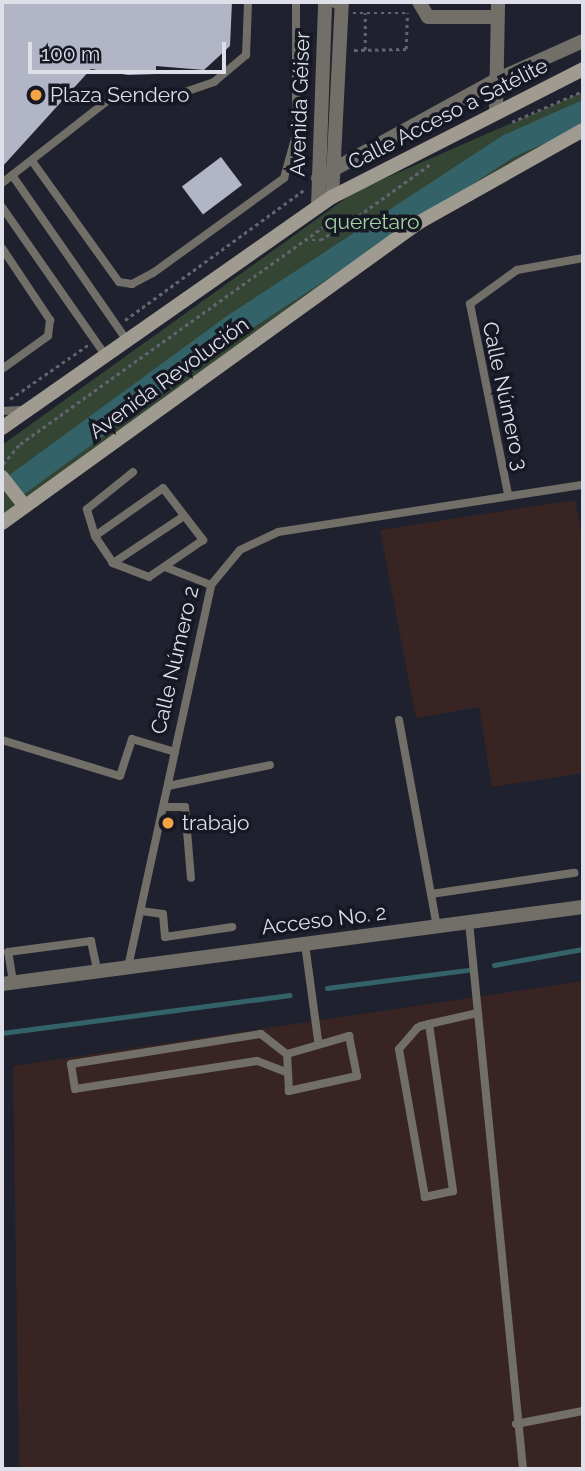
<!DOCTYPE html>
<html>
<head>
<meta charset="utf-8">
<style>
	body { margin:0 }
	#map { position:relative; width:585px; height:1471px; overflow:hidden; background:#1f222e; font-family:Raleway,sans-serif }
	div>[style] { position:absolute }
	[style*='--x'] { left:calc(var(--x)*1px); top:calc(var(--y)*1px); width:calc(var(--w)*1px); rotate:calc(var(--a)*1deg) }
	.industrial>* { inset:0; background:#372423 }
	.green>* { inset:0; background:#344533 }
	.stream>* { height:4.5px; margin:-2.25px; padding:0 2.25px; transform-origin:2.25px; border-radius:2.25px; background:#336369 }
	.river>* { height:24px; margin:-12px; padding:0 12px; transform-origin:12px; border-radius:12px; background:#336369 }
	.building>* { inset:0; background:#b1b5c5; transform-origin:0 0 }
	.path>* { height:2.5px; margin-top:-1.25px; transform-origin:0; background:repeating-linear-gradient(90deg,#62646f 0 3.5px,transparent 0 7px) }
	.service>* { height:8px; margin:-4px; padding:0 4px; transform-origin:4px; border-radius:4px; background:#726f69 }
	.minor>* { height:14px; margin:-7px; padding:0 7px; transform-origin:7px; border-radius:7px; background:#726f69 }
	.tertiary>* { height:14px; margin:-7px; padding:0 7px; transform-origin:7px; border-radius:7px; background:#726f69 }
	.secondary>* { height:14px; margin:-7px; padding:0 7px; transform-origin:7px; border-radius:7px; background:#a09b91 }
	.dots>* { width:19px; height:19px; translate:-50% -50%; box-sizing:border-box; border:4px solid #161824; border-radius:50% }
	span { translate:-50% -50%; white-space:nowrap; text-align:center; line-height:1.15; -webkit-text-stroke:7px #161824; paint-order:stroke }
	.poi-label { font-size:21px; color:#dedfe8 }
	.left { translate:0 -50%; text-align:left }
	.street-label { font-size:21px; color:#dedfe8 }
	.park-label { font-size:21px; color:#a6d5a4 }
	.frame { position:absolute; inset:0; border:4px solid #dedfe8; pointer-events:none }
	.scale { position:absolute; left:28px; top:42px; width:198px; height:32px; box-sizing:border-box; border:4px solid #dedfe8; border-top:0; padding-left:9px; font-size:21px; line-height:24px; white-space:nowrap; color:#dedfe8; -webkit-text-stroke:5px #161824; paint-order:stroke }
</style>
</head>
<body>
<div id="map">
	<div class="industrial">
		<div style="clip-path:polygon(575px 500px,583px 541px,583px 773px,492px 787px,479px 707px,416px 718px,380px 530px)"></div>
		<div style="clip-path:polygon(583px 981px,583px 1469px,19px 1469px,13px 1066px)"></div>
	</div>
	<div class="green">
		<div style="clip-path:polygon(583px 92px,583px 139px,512px 167px,115px 442px,2px 529px,2px 445px,356px 191px)"></div>
	</div>
	<div class="stream">
		<div style="--x:494;--y:965;--w:90;--a:-10.2"></div>
		<div style="--x:327;--y:988;--w:142;--a:-7.3"></div>
		<div style="--x:2;--y:1033;--w:290;--a:-7.5"></div>
	</div>
	<div class="river">
		<div style="--x:19;--y:483;--w:264;--a:-36.2"></div>
		<div style="--x:232;--y:327;--w:331;--a:-33.2"></div>
		<div style="--x:509;--y:146;--w:81;--a:-24"></div>
	</div>
	<div class="building">
		<div style="clip-path:polygon(2px 2px,232px 2px,230px 46px,204px 70px,156px 66px,156px 74px,128px 75px,91px 69px,2px 167px)"></div>
		<div style="left:221px;top:157px;width:35px;height:49px;rotate:53deg"></div>
	</div>
	<div class="path">
		<div style="--x:353;--y:13;--w:53;--a:0"></div>
		<div style="--x:354;--y:50;--w:52;--a:-1.1"></div>
		<div style="--x:406;--y:49;--w:36;--a:-88"></div>
		<div style="--x:365;--y:50;--w:37;--a:-90"></div>
		<div style="--x:512;--y:122;--w:77;--a:-23.6"></div>
		<div style="--x:305;--y:240;--w:15;--a:0"></div>
		<div style="--x:320;--y:240;--w:31;--a:-31"></div>
		<div style="--x:347;--y:224;--w:105;--a:-35.7"></div>
		<div style="--x:125;--y:320;--w:221;--a:-36"></div>
		<div style="--x:10;--y:399;--w:95;--a:-34.7"></div>
		<div style="--x:3;--y:464;--w:26;--a:-50"></div>
		<div style="--x:20;--y:444;--w:373;--a:-35.6"></div>
		<div style="--x:323;--y:227;--w:17;--a:0"></div>
	</div>
	<div class="service">
		<div style="--x:32;--y:161;--w:149;--a:54.3"></div>
		<div style="--x:119;--y:282;--w:13;--a:9"></div>
		<div style="--x:132;--y:284;--w:24;--a:-28"></div>
		<div style="--x:153;--y:273;--w:162;--a:-35.9"></div>
		<div style="--x:284;--y:178;--w:45;--a:-74.4"></div>
		<div style="--x:296;--y:135;--w:133;--a:-90"></div>
		<div style="--x:12;--y:175;--w:196;--a:55.2"></div>
		<div style="--x:2;--y:183;--w:140;--a:-38"></div>
		<div style="--x:112;--y:97;--w:70;--a:-3.3"></div>
		<div style="--x:182;--y:93;--w:34;--a:-19"></div>
		<div style="--x:214;--y:82;--w:42;--a:-40.2"></div>
		<div style="--x:246;--y:55;--w:53;--a:-87.8"></div>
		<div style="--x:2;--y:207;--w:177;--a:55.1"></div>
		<div style="--x:2;--y:248;--w:87;--a:56.3"></div>
		<div style="--x:50;--y:320;--w:16;--a:97"></div>
		<div style="--x:48;--y:336;--w:57;--a:144.3"></div>
		<div style="--x:2;--y:411;--w:22;--a:-3"></div>
		<div style="--x:508;--y:494;--w:194;--a:-101.3"></div>
		<div style="--x:470;--y:304;--w:58;--a:-35.9"></div>
		<div style="--x:517;--y:270;--w:67;--a:-10.3"></div>
		<div style="--x:95;--y:536;--w:83;--a:-35.2"></div>
		<div style="--x:163;--y:488;--w:66;--a:52.4"></div>
		<div style="--x:203;--y:540;--w:65;--a:145.6"></div>
		<div style="--x:149;--y:577;--w:39;--a:-159"></div>
		<div style="--x:113;--y:563;--w:32;--a:-124"></div>
		<div style="--x:95;--y:536;--w:28;--a:-107"></div>
		<div style="--x:87;--y:509;--w:59;--a:-38.8"></div>
		<div style="--x:113;--y:563;--w:85;--a:-33.5"></div>
		<div style="--x:165;--y:567;--w:49;--a:21.4"></div>
		<div style="--x:399;--y:720;--w:210;--a:79.6"></div>
		<div style="--x:2;--y:740;--w:123;--a:17"></div>
		<div style="--x:120;--y:776;--w:39;--a:-72"></div>
		<div style="--x:132;--y:739;--w:45;--a:16.8"></div>
		<div style="--x:168;--y:786;--w:104;--a:-11.6"></div>
		<div style="--x:163;--y:807;--w:22;--a:0"></div>
		<div style="--x:185;--y:807;--w:71;--a:85.2"></div>
		<div style="--x:431;--y:894;--w:145;--a:-8.4"></div>
		<div style="--x:141;--y:911;--w:22;--a:8"></div>
		<div style="--x:163;--y:914;--w:23;--a:85"></div>
		<div style="--x:165;--y:937;--w:68;--a:-8.5"></div>
		<div style="--x:469;--y:922;--w:550;--a:84.36"></div>
		<div style="--x:305;--y:944;--w:97;--a:82.3"></div>
		<div style="--x:128;--y:967;--w:391;--a:-77.7"></div>
		<div style="--x:211;--y:585;--w:45;--a:-50.4"></div>
		<div style="--x:240;--y:550;--w:42;--a:-25.3"></div>
		<div style="--x:278;--y:532;--w:309;--a:-8.8"></div>
		<div style="--x:13;--y:982;--w:30;--a:-99"></div>
		<div style="--x:8;--y:952;--w:84;--a:-7.5"></div>
		<div style="--x:91;--y:941;--w:30;--a:78"></div>
		<div style="--x:429;--y:1024;--w:169;--a:81.8"></div>
		<div style="--x:453;--y:1191;--w:29;--a:168"></div>
		<div style="--x:425;--y:1197;--w:150;--a:-100"></div>
		<div style="--x:399;--y:1049;--w:28;--a:-49"></div>
		<div style="--x:417;--y:1028;--w:4;--a:-27"></div>
		<div style="--x:421;--y:1026;--w:8;--a:-14"></div>
		<div style="--x:429;--y:1024;--w:49;--a:-12.9"></div>
		<div style="--x:349;--y:1036;--w:41;--a:78.7"></div>
		<div style="--x:357;--y:1076;--w:70;--a:167.6"></div>
		<div style="--x:289;--y:1091;--w:37;--a:-93"></div>
		<div style="--x:287;--y:1054;--w:65;--a:-16.2"></div>
		<div style="--x:286;--y:1072;--w:31;--a:-159"></div>
		<div style="--x:257;--y:1061;--w:184;--a:171.3"></div>
		<div style="--x:75;--y:1089;--w:25;--a:-99"></div>
		<div style="--x:71;--y:1064;--w:192;--a:-9"></div>
		<div style="--x:261;--y:1034;--w:33;--a:38"></div>
		<div style="--x:516;--y:1424;--w:68;--a:-11"></div>
	</div>
	<div class="minor">
		<div style="--x:419;--y:2;--w:17;--a:59"></div>
		<div style="--x:428;--y:17;--w:69;--a:0"></div>
		<div style="--x:496;--y:110;--w:108;--a:-88.9"></div>
		<div style="--x:318;--y:178;--w:203;--a:-28.8"></div>
		<div style="--x:496;--y:80;--w:95;--a:-24.1"></div>
		<div style="--x:332;--y:197;--w:195;--a:-87.1"></div>
		<div style="--x:318;--y:207;--w:205;--a:-88"></div>
		<div style="--x:2;--y:984;--w:586;--a:-7.55"></div>
	</div>
	<div class="tertiary">
		<div style="--x:337;--y:2;--w:5;--a:0"></div>
	</div>
	<div class="secondary">
		<div style="--x:2;--y:428;--w:403;--a:-35"></div>
		<div style="--x:332;--y:197;--w:282;--a:-27"></div>
		<div style="--x:2;--y:477;--w:37;--a:52"></div>
		<div style="--x:2;--y:523;--w:513;--a:-35.8"></div>
		<div style="--x:418;--y:223;--w:189;--a:-29.4"></div>
	</div>
	<div class="dots">
		<div style="left:36px;top:95px;background:#f4a444"></div>
		<div style="left:168px;top:823px;background:#f4a444"></div>
	</div>
	<div class="poi-label">
		<span class="left" style="left:50px;top:95px">Plaza Sendero</span>
		<span class="left" style="left:182px;top:823px">trabajo</span>
	</div>
	<div class="street-label">
		<span style="left:300px;top:104px;rotate:-88deg">Avenida Géiser</span>
		<span style="left:448px;top:114px;rotate:-27deg">Calle Acceso a Satélite</span>
		<span style="left:169px;top:378px;rotate:-36deg">Avenida Revolución</span>
		<span style="left:505px;top:396px;rotate:78deg">Calle Número 3</span>
		<span style="left:175px;top:660px;rotate:-77deg">Calle Número 2</span>
		<span style="left:324px;top:920px;rotate:-7deg">Acceso No. 2</span>
	</div>
	<div class="park-label">
		<span style="left:372px;top:222px">queretaro</span>
	</div>
	<div class="frame"></div>
	<div class="scale">100 m</div>
</div>
</body>
</html>
